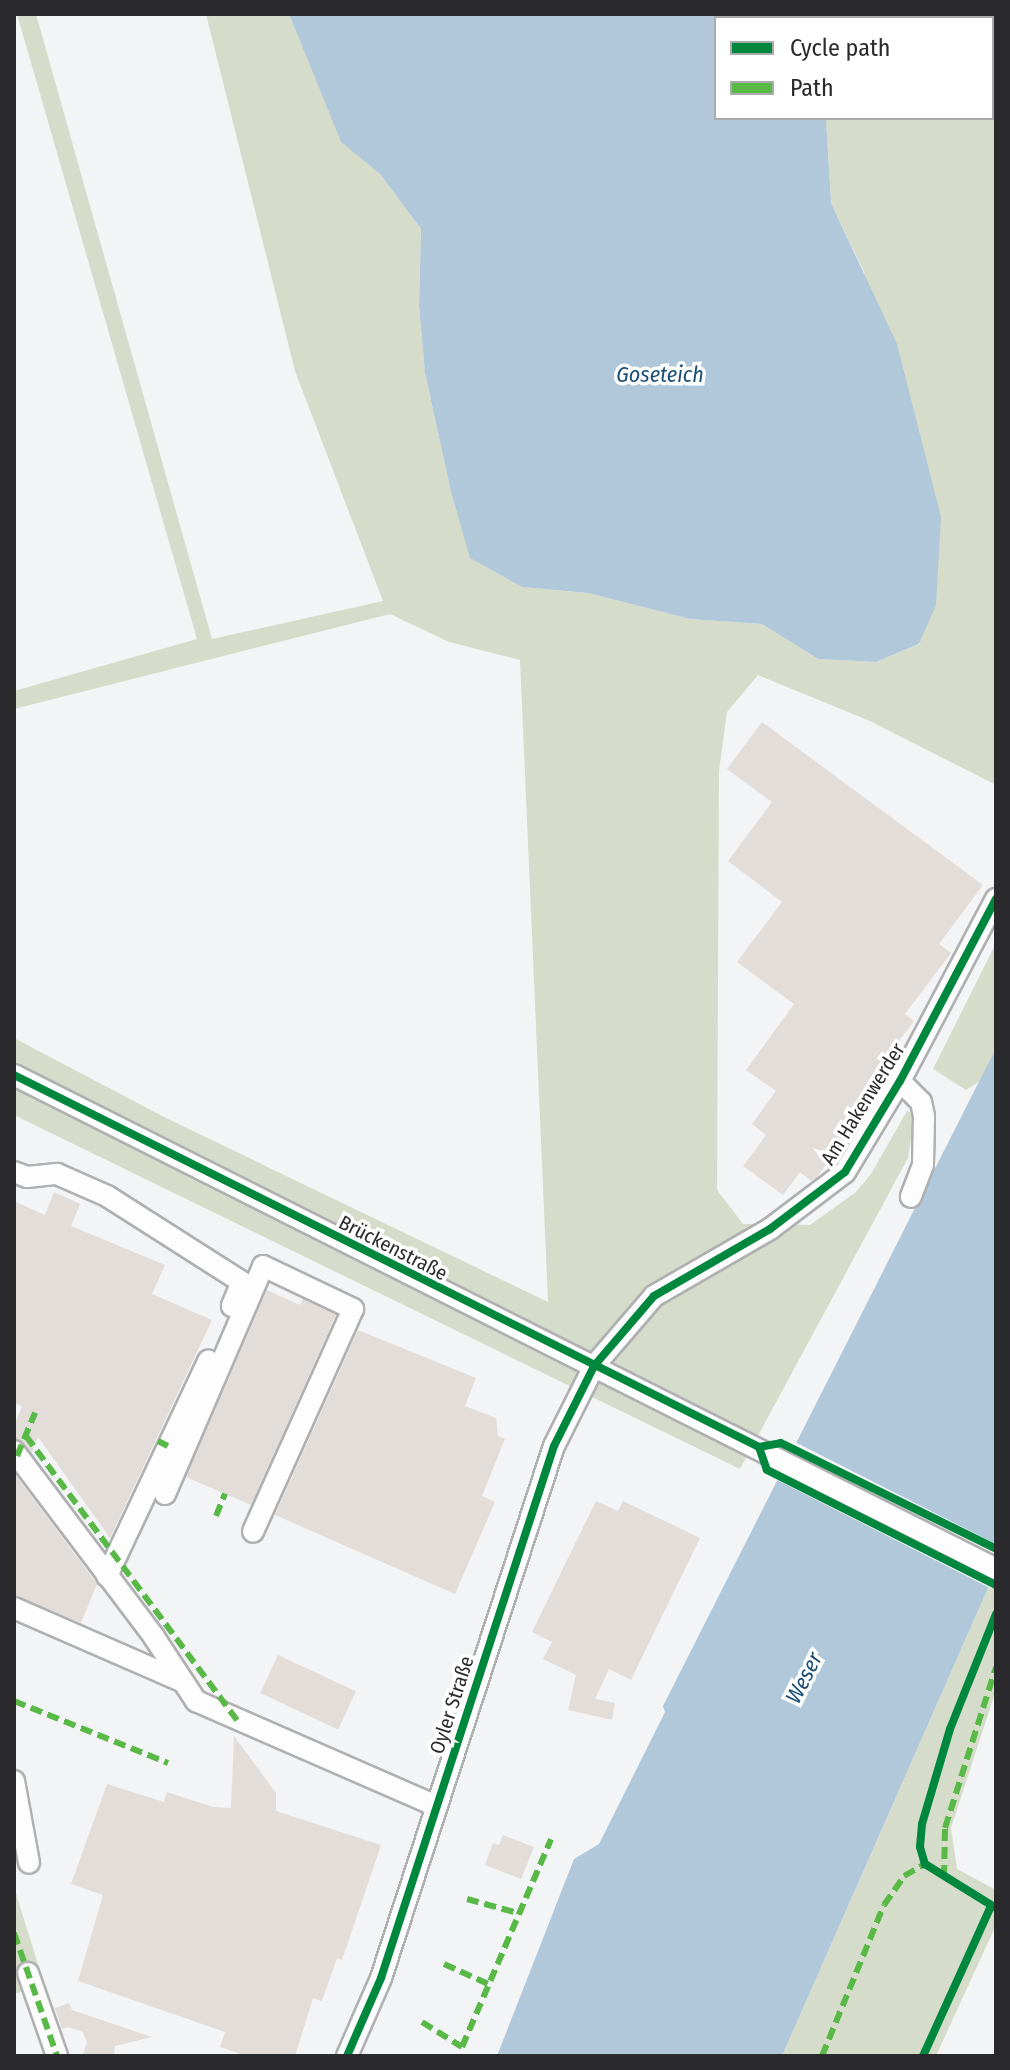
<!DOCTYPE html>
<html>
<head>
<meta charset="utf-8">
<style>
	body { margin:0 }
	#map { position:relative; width:1010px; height:2070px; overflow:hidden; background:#f3f4f6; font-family:"Fira Sans Condensed",sans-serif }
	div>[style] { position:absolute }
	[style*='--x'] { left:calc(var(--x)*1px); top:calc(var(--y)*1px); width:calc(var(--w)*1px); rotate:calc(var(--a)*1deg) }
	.green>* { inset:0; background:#d6dcca }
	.water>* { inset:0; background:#b1c8db }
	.pier>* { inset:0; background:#f3f4f6 }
	.building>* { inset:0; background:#e2ddd8; transform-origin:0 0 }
	.roads { filter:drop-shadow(2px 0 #afb0b1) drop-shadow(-2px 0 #afb0b1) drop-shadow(0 2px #afb0b1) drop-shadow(0 -2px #afb0b1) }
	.minor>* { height:20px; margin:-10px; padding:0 10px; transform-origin:10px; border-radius:10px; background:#fdfdfe }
	.quiet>* { height:6px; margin-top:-3px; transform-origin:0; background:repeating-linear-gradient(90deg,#58b947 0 12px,transparent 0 18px) }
	.cycleway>* { height:8px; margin:-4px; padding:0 4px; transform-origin:4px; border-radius:4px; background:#00873e }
	span { translate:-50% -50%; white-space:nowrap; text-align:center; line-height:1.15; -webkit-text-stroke:7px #fff; paint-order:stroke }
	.street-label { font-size:20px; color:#2a2a2c }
	.water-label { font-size:22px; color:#1a4d73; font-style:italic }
	.frame { position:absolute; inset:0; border:16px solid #2a2a2c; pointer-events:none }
	.legend { position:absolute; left:714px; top:16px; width:280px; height:104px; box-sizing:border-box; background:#fff; border:2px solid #aaaaab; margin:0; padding:10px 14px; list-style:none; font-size:24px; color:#2a2a2c }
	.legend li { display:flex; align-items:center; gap:16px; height:40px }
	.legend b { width:40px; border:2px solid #aaaaab }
</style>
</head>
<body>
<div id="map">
	<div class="green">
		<div style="clip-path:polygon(17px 14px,36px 14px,212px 639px,383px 601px,295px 371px,206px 14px,289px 14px,341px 141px,380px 174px,421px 229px,419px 306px,425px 373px,451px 492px,471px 558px,522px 587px,588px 593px,690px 619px,762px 624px,818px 659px,876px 662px,920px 644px,864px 272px,831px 203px,826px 118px,992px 118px,992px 18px,807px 18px,803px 14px,996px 14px,996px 785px,870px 721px,758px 675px,727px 712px,719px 771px,717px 1190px,743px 1224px,810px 1225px,856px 1192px,871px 1174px,907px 1111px,915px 1114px,908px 1158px,740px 1469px,14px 1115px,14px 1038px,166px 1118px,548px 1302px,520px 660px,449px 642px,390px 614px,14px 709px,14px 691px,197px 639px)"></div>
		<div style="clip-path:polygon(996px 943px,996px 1048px,980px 1081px,966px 1090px,933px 1069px)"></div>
		<div style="clip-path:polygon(996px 1570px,996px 1690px,951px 1828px,957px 1869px,996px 1890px,996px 1925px,936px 2056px,782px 2056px)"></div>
		<div style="clip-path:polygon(14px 1887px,44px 1984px,14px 1994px)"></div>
	</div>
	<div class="water">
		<div style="clip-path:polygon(289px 14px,804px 14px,807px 18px,716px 18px,716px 118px,826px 118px,831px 203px,897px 344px,941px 517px,936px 605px,919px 644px,876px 662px,818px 659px,762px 624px,690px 619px,588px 593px,522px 587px,470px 558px,451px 492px,425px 373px,419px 306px,421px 229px,380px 174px,341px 142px)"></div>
		<div style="clip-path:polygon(996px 1048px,996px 1570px,782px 2056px,497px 2056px,574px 1859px,599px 1844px,665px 1712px,663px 1706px)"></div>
	</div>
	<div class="pier">
		<div style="clip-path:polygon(795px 1442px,996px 1544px,996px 1580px,992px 1589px,775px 1479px)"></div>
	</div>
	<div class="building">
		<div style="clip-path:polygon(762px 722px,983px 885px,939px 944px,951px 953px,905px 1014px,914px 1021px,867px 1084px,878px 1092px,874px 1099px,817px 1177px,811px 1181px,800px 1172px,783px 1195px,743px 1166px,766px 1135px,752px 1124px,776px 1091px,746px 1070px,794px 1004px,737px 962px,782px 902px,728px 861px,772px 802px,727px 769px)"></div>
		<div style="clip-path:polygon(54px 1192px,80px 1204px,71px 1226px,165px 1265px,152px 1294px,212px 1320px,110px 1538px,38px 1437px,32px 1453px,24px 1443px,14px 1438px,14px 1426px,22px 1406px,14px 1403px,14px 1201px,45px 1215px)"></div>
		<div style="clip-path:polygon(267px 1290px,300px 1305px,303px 1299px,336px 1315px,251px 1505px,186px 1477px)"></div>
		<div style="clip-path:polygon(358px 1330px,476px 1378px,465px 1406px,496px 1418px,498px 1436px,505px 1439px,482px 1496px,495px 1502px,455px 1594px,275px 1515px)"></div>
		<div style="clip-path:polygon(14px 1473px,97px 1584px,81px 1623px,14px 1595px)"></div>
		<div style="clip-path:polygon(596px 1501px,618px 1511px,623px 1501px,700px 1538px,631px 1680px,609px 1669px,595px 1699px,615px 1703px,612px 1720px,568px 1710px,576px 1675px,543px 1659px,552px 1642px,532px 1632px)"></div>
		<div style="left:278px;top:1655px;width:86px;height:42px;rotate:25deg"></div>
		<div style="clip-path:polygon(234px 1736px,276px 1793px,276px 1811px,381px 1845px,342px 1960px,337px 1958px,322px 2001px,313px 1998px,295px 2056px,246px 2056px,220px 2047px,225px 2032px,78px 1981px,103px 1895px,71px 1884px,107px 1784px,164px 1802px,167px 1792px,213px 1807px,231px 1808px)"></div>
		<div style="clip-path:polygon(503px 1835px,534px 1847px,521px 1879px,485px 1865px,493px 1843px,499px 1845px)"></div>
		<div style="clip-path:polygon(69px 2003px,72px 2010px,152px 2037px,115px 2046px,114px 2055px,83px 2054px,87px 2043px,83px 2032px,68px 2027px,62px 2029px,55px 2008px)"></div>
	</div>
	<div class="roads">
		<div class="minor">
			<div style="--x:14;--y:1075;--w:1099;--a:26.7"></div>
			<div style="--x:900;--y:1081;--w:30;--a:45"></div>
			<div style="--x:921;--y:1102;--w:14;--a:78"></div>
			<div style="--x:924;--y:1116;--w:49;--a:91.2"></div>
			<div style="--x:923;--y:1165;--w:34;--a:111"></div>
			<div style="--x:14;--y:1172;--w:14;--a:21"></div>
			<div style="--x:27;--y:1177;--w:30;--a:-6"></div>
			<div style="--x:57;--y:1174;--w:55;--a:23.7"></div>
			<div style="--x:107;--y:1196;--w:160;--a:32.5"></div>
			<div style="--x:242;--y:1282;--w:26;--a:113"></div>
			<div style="--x:14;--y:1451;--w:233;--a:53"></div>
			<div style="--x:154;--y:1637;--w:77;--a:56.7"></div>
			<div style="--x:196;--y:1701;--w:262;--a:23.6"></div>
			<div style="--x:165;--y:1494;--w:248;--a:-66.7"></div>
			<div style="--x:263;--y:1266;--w:100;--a:25.5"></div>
			<div style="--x:353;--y:1309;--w:244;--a:114.2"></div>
			<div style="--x:107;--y:1576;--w:238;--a:-64.8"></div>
			<div style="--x:14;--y:1608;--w:184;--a:23.6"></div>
			<div style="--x:14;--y:1781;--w:83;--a:79.6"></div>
			<div style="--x:28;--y:1973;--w:88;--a:70.7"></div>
			<div style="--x:347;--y:2056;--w:85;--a:-66.4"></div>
			<div style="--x:381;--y:1978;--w:559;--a:-71.99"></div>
			<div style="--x:554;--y:1446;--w:89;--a:-63.4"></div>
			<div style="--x:594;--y:1366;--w:92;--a:-49.4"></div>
			<div style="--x:654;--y:1296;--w:134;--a:-30"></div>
			<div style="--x:770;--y:1229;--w:94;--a:-37.2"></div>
			<div style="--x:845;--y:1172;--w:106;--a:-58.9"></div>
			<div style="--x:900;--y:1081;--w:206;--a:-62.2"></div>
		</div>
	</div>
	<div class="quiet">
		<div style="--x:26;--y:1436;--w:354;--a:53.4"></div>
		<div style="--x:158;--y:1441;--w:11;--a:27"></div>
		<div style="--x:17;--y:1456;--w:47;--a:-67.3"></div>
		<div style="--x:216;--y:1516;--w:24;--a:-68"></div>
		<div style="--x:14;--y:1701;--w:166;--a:21.9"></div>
		<div style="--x:944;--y:1877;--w:49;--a:-88.8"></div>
		<div style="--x:945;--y:1828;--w:169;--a:-72.4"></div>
		<div style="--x:467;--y:1899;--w:53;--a:15.4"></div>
		<div style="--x:14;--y:1933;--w:130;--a:70.7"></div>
		<div style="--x:444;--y:1964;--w:48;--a:24.4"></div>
		<div style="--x:422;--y:2022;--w:47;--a:32"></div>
		<div style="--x:462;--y:2047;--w:226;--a:-66.8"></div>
		<div style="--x:822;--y:2056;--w:163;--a:-67.7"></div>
		<div style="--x:884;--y:1905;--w:35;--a:-55"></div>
		<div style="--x:904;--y:1876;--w:24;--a:-30"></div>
	</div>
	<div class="cycleway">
		<div style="--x:14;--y:1075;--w:833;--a:26.53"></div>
		<div style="--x:759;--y:1447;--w:24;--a:71"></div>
		<div style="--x:767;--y:1470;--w:256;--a:26.7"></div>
		<div style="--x:759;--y:1447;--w:22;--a:-10"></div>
		<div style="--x:781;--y:1443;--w:240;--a:26.2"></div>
		<div style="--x:996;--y:1614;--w:124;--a:111.8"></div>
		<div style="--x:950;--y:1729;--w:99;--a:106.4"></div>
		<div style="--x:922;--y:1824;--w:23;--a:95"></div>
		<div style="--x:920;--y:1847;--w:18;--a:74"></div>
		<div style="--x:925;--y:1864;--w:84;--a:31.8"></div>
		<div style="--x:347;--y:2056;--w:85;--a:-66.4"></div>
		<div style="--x:381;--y:1978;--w:559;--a:-71.99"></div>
		<div style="--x:554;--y:1446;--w:89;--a:-63.4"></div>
		<div style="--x:594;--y:1366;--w:92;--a:-49.4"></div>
		<div style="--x:654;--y:1296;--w:134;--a:-30"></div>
		<div style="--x:770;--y:1229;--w:94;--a:-37.2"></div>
		<div style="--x:845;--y:1172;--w:106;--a:-58.9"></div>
		<div style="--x:900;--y:1081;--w:206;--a:-62.2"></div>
		<div style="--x:923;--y:2056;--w:165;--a:-65.6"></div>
	</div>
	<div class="street-label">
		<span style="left:863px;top:1104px;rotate:-58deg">Am Hakenwerder</span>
		<span style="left:393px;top:1248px;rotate:27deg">Brückenstraße</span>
		<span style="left:452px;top:1705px;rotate:-72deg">Oyler Straße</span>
	</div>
	<div class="water-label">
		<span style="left:660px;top:375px">Goseteich</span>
		<span style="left:804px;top:1678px;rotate:-63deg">Weser</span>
	</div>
	<div class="frame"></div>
	<ul class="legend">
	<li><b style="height:10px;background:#00873e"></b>Cycle path</li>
	<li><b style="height:10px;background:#58b947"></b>Path</li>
	</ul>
</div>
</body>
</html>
